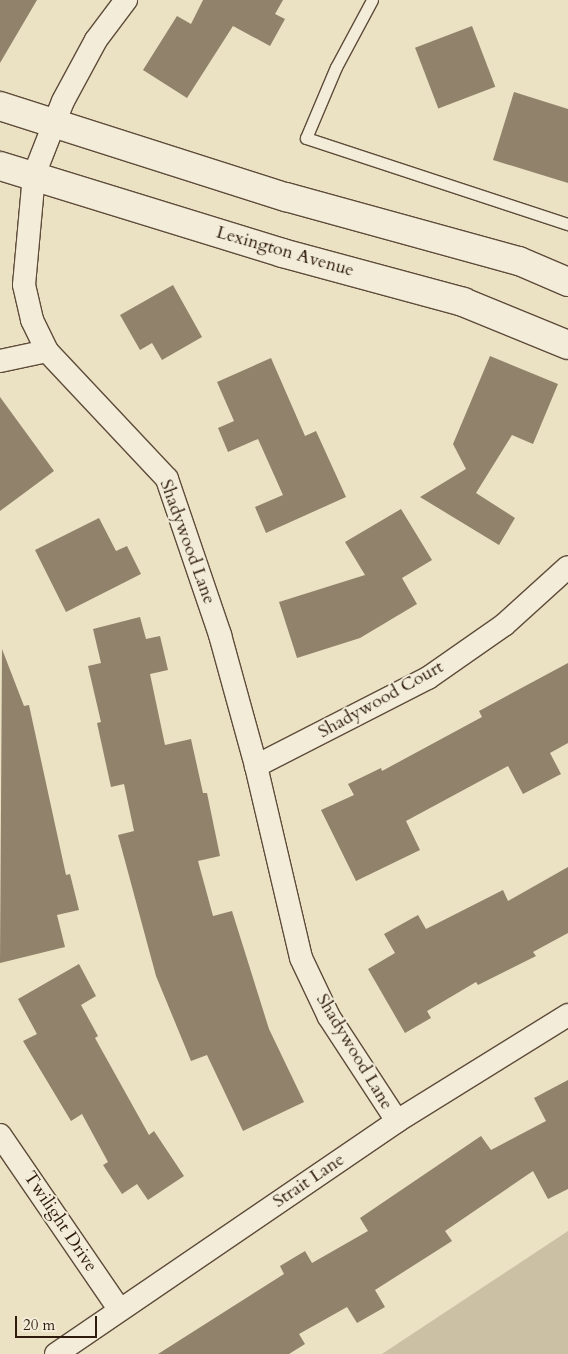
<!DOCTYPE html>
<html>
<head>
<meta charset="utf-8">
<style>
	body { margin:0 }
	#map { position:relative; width:568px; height:1354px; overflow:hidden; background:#ebe1c3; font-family:Cardo,serif }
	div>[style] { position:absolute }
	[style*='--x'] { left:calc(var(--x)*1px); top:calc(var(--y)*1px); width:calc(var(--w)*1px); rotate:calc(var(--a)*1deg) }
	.green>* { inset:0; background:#cbbfa4 }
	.building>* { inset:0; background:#91826b; transform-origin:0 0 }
	.roads { filter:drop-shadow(1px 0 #5e4c3a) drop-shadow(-1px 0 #5e4c3a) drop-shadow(0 1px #5e4c3a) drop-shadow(0 -1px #5e4c3a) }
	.service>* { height:11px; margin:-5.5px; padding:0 5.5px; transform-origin:5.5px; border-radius:5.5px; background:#f2ecd8 }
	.minor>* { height:22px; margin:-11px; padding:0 11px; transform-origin:11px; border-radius:11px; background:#f2ecd8 }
	.tertiary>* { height:28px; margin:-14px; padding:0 14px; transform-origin:14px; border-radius:14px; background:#f2ecd8 }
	span { translate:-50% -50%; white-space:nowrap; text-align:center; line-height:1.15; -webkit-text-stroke:4px #f2ecd8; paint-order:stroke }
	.street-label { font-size:18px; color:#2f1b0c }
	.scale { position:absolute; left:15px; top:1316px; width:82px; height:22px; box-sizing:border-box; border:2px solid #2f1b0c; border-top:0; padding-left:6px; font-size:15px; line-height:18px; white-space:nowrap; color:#2f1b0c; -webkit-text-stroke:4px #f2ecd8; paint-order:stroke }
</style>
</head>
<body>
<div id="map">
	<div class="green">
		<div style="clip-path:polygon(568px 1231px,568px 1354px,382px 1354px)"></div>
	</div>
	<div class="building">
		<div style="clip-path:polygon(0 0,37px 0,0 63px)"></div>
		<div style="clip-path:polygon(203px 0,283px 0,275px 14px,285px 19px,270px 46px,233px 26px,187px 98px,143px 70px,177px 16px,191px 24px)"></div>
		<div style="left:472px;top:26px;width:65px;height:61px;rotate:69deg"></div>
		<div style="clip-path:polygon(514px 92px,568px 109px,568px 183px,493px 160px)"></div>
		<div style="clip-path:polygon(173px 285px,202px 337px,162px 360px,152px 343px,140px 350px,120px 315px)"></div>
		<div style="clip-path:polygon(490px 356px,558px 384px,533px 444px,512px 435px,476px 493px,515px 518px,499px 545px,420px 497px,466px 469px,453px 444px)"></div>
		<div style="clip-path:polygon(271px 358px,305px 436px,316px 431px,346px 497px,266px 533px,255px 507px,283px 495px,258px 439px,228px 452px,218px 428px,234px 421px,217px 382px)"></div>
		<div style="clip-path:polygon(0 397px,54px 471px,0 511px)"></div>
		<div style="clip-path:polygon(401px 509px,432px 560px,402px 578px,417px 604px,360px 638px,297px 658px,279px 602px,365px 575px,345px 542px)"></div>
		<div style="clip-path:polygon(99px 518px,116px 551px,127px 546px,141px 574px,66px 612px,35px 550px)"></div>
		<div style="clip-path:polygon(140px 617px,146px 639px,160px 636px,168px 670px,150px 674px,165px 745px,191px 739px,203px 793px,207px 793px,220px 856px,198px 861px,213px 916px,232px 911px,269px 1029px,304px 1102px,243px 1131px,207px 1055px,191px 1061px,156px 976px,118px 835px,134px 831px,124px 784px,111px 787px,97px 723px,101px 722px,88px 666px,101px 663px,93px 629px)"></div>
		<div style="clip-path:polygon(2px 649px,24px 706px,29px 705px,66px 875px,70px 874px,79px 910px,57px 915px,65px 947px,0 963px)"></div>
		<div style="clip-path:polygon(568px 663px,568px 743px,550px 753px,561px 774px,523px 794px,508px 766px,406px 821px,420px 850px,356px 881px,321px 810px,354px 795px,348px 784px,381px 768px,382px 771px,482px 717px,479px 711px)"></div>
		<div style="clip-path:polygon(568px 867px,568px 933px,533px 952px,536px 956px,478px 985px,476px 982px,427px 1011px,431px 1018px,405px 1033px,368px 969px,395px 953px,384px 934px,418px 915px,426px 929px,503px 890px,508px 901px)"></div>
		<div style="clip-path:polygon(79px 964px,96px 996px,81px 1005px,98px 1036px,95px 1038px,149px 1135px,154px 1131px,184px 1176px,148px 1200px,137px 1184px,122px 1194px,103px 1165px,108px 1162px,82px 1114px,71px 1121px,23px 1041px,37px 1034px,18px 999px)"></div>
		<div style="clip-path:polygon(568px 1080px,568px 1189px,548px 1199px,533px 1171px,445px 1231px,452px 1241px,375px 1290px,385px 1307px,357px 1323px,347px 1307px,299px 1334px,305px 1344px,289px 1354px,158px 1354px,284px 1274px,280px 1266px,305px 1251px,312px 1263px,368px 1231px,360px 1218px,481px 1136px,491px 1150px,546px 1121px,534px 1098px)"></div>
	</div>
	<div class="roads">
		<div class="service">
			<div style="--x:372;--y:0;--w:76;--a:118.2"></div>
			<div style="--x:336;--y:67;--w:77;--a:112.9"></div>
			<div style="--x:306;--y:138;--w:276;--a:18.2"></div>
		</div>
		<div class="minor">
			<div style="--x:126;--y:0;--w:50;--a:126.9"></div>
			<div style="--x:96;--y:40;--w:69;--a:118.4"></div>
			<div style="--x:63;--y:101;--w:79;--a:111.4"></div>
			<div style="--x:34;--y:175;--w:110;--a:95.2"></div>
			<div style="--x:24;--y:285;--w:36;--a:77"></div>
			<div style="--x:32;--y:320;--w:34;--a:64"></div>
			<div style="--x:47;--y:351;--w:175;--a:46.8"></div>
			<div style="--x:167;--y:479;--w:165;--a:71.2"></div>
			<div style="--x:220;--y:635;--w:136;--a:74.6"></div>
			<div style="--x:256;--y:766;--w:197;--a:76.8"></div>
			<div style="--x:301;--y:958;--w:65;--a:64.6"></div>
			<div style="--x:329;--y:1017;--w:124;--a:56.8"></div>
			<div style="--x:0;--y:361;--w:48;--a:-12"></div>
			<div style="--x:256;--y:766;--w:193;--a:-27.1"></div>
			<div style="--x:428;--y:678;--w:93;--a:-34.9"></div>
			<div style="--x:504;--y:625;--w:86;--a:-42.2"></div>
			<div style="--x:0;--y:1135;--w:212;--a:55.6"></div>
			<div style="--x:56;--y:1354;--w:413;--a:-34.3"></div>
			<div style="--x:397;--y:1121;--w:201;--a:-31.8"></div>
		</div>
		<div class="tertiary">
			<div style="--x:0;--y:106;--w:300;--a:17.7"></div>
			<div style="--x:286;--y:197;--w:242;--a:15.4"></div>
			<div style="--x:519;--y:261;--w:53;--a:23.2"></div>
			<div style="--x:0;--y:166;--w:295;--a:17.1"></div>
			<div style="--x:282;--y:253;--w:188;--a:15.1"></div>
			<div style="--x:463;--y:302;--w:113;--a:22.3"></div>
		</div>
	</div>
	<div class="street-label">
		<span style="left:285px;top:252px;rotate:16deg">Lexington Avenue</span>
		<span style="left:187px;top:542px;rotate:70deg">Shadywood Lane</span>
		<span style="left:381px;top:700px;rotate:-29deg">Shadywood Court</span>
		<span style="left:354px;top:1052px;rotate:59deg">Shadywood Lane</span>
		<span style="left:309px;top:1181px;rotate:-34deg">Strait Lane</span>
		<span style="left:60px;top:1222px;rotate:56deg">Twilight Drive</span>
	</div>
	<div class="scale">20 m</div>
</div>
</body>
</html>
